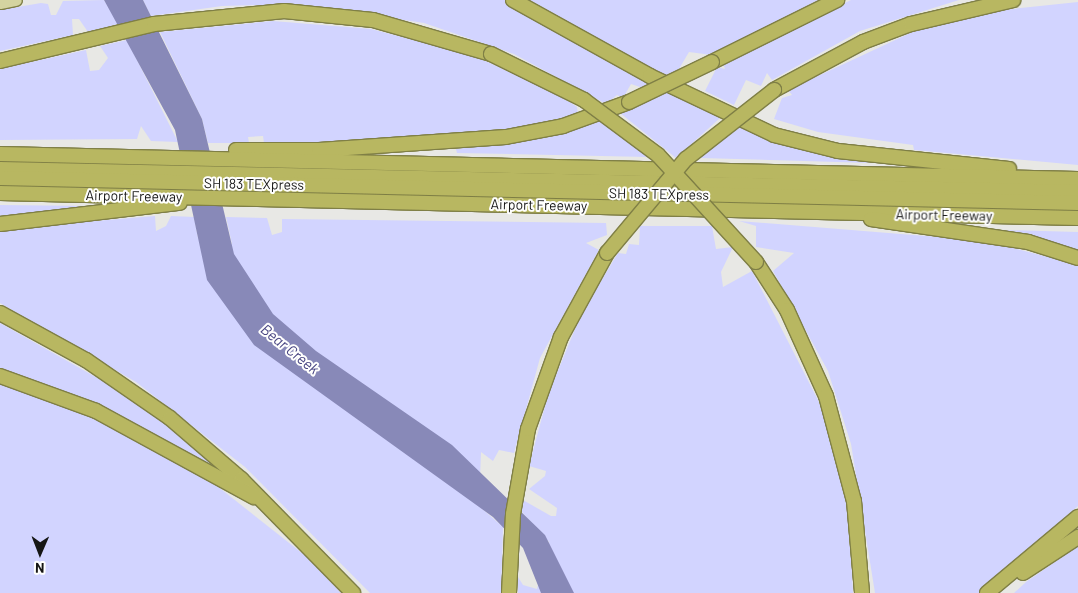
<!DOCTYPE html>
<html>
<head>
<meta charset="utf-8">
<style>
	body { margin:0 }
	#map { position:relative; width:1078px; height:593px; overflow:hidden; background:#e8e8e5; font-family:Barlow,sans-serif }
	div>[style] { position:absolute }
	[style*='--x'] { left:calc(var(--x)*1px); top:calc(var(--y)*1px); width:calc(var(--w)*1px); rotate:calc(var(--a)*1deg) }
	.green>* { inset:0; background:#d2d4ff }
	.water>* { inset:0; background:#8889b8 }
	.roads { filter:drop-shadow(1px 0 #7f7f46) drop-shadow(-1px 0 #7f7f46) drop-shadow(0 1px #7f7f46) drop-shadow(0 -1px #7f7f46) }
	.major>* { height:11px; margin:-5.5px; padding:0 5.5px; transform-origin:5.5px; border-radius:5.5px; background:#d4d4a0 }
	.highway>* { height:14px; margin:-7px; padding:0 7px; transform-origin:7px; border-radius:7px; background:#b8b761 }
	.bridges { filter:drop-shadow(1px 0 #7f7f46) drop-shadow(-1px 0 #7f7f46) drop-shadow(0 1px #7f7f46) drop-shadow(0 -1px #7f7f46) }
	.highway-bridge>* { height:14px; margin:-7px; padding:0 7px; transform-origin:7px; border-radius:7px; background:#b8b761 }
	span { translate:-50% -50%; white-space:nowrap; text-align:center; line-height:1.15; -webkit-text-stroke:4px #fffffe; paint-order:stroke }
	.street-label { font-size:14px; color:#161615 }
	.water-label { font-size:15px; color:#494683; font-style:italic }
	.north { position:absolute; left:15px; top:528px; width:50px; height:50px; -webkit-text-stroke:4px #fffffe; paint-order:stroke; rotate:181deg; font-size:14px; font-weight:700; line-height:20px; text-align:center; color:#161615 }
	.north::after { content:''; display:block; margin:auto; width:18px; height:22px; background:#161615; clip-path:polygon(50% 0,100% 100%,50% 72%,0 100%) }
</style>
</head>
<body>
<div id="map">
	<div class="green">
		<div style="clip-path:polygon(104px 0,119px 24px,88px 32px,79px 19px,72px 19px,73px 35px,0 51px,0 10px,41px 3px,48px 4px,51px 15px,56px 15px,63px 1px)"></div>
		<div style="clip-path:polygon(143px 0,505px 0,657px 83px,646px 89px,631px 84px,623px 98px,617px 95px,606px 104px,514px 54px,424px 23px,298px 4px,222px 6px,151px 16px)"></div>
		<div style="clip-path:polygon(530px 0,818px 0,712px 55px,689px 52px,676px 74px,668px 78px)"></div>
		<div style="clip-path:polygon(851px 0,959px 0,860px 31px,772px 80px,767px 73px,761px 86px,746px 80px,734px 105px,705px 91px,717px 67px,725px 69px,723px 63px)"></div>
		<div style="clip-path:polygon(1078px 2px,1078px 165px,914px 150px,913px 145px,818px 132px,774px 119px,782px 98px,792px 95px,788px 90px,921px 28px,984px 12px)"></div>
		<div style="clip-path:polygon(273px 21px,371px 29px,475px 56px,564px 98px,577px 107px,578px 115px,504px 133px,327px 144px,264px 143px,263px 136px,248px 137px,249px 143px,208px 143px,202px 119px,160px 32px)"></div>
		<div style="clip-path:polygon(127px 40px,178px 142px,151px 141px,141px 126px,137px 139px,0 140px,0 69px,86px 50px,90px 71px,99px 70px,108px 58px,100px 46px)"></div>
		<div style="clip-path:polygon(668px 90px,720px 118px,676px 158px,620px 113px)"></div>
		<div style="clip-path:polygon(601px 121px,648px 157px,457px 153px,456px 149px,551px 137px)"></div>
		<div style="clip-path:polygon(738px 125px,871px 159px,871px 163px,700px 158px)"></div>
		<div style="clip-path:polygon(0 205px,88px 206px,92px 207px,0 216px)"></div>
		<div style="clip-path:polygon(155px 216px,156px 231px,166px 226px,171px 216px,194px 217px,198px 238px,232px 244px,226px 217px,267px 218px,272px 235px,282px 232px,282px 219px,606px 223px,607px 235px,586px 243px,599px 250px,540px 358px,514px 453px,499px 450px,493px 461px,481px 452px,479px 506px,503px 527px,501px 593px,370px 593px,245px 467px,136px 382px,0 303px,0 229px)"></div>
		<div style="clip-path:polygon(739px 221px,987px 241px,1078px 265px,1078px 506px,982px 593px,875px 593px,851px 444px,828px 371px,773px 271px,794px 253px,756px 247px,756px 226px)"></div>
		<div style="clip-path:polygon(640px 226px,712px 226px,716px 249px,733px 247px,721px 272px,723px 287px,752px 271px,821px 406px,848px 501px,853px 593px,518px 593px,518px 577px,523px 585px,537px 589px,549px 542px,521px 511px,523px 500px,551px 516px,556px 516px,557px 508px,529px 489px,545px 476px,546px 471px,529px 466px,548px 395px,582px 312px,618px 253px,626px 254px,629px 244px,639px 245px)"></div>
		<div style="clip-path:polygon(1003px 230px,1078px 232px,1078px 253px,1004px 235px)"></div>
		<div style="clip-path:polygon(0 323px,108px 384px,159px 419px,228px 478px,106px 408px,0 369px)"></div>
		<div style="clip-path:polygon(0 384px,104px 422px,212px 482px,307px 557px,341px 593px,0 593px)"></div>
		<div style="clip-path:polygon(1078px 546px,1078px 593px,1014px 593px,1026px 582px)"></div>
	</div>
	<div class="water">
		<div style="clip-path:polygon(104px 0,143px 0,202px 119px,234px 254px,273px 314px,316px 351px,452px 445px,545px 535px,574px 593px,541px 593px,523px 548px,493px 517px,254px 345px,207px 280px,175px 130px)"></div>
	</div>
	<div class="roads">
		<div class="major">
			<div style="--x:0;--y:3;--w:16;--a:-11"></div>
		</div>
		<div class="highway">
			<div style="--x:513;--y:0;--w:157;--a:29"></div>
			<div style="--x:650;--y:76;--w:137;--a:25.4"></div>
			<div style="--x:774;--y:135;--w:66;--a:14"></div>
			<div style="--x:838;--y:151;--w:172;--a:6"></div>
			<div style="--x:0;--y:61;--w:158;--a:-13.5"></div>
			<div style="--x:154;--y:24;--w:131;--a:-5.7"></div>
			<div style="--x:284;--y:11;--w:89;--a:5.8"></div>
			<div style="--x:373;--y:20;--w:123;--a:16.1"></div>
			<div style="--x:712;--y:62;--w:140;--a:-26.4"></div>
			<div style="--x:774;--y:90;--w:101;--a:-28.3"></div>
			<div style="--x:863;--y:42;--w:51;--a:-20.6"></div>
			<div style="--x:911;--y:24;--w:105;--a:-13.2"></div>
			<div style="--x:236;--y:150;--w:83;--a:0"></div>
			<div style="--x:319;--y:150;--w:187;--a:-4"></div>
			<div style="--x:506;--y:137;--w:58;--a:-10.9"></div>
			<div style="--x:563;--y:126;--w:70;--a:-20"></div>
			<div style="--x:0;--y:154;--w:1078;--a:1.33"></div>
			<div style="--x:0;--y:169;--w:1078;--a:1.22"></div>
			<div style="--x:0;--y:178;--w:1078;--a:1.33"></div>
			<div style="--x:0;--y:193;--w:1078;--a:1.33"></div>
			<div style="--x:871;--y:219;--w:159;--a:8.3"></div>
			<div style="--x:1028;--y:242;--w:52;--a:17.7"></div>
			<div style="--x:0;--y:224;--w:181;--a:-6.7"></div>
			<div style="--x:756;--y:262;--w:57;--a:57.1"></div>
			<div style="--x:787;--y:310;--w:94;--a:65.6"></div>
			<div style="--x:826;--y:396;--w:109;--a:75.1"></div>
			<div style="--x:854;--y:501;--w:92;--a:85"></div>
			<div style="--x:0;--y:313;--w:98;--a:28.7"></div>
			<div style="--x:86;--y:360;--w:102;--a:34.6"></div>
			<div style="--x:170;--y:418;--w:94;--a:40.7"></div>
			<div style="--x:241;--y:479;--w:160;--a:45.5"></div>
			<div style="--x:0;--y:376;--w:102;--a:20"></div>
			<div style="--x:96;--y:411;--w:180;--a:28.6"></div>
			<div style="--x:1023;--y:573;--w:66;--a:-33.2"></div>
			<div style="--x:509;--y:593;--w:79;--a:-87.1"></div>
			<div style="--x:513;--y:514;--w:86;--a:-80"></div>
			<div style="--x:528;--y:429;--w:98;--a:-70.3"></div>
			<div style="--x:561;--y:337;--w:96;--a:-61.3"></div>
			<div style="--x:987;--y:593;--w:119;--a:-39.9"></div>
		</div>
	</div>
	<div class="bridges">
		<div class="highway-bridge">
			<div style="--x:491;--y:54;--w:104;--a:26.3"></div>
			<div style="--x:584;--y:100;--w:92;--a:36.6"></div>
			<div style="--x:658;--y:155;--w:145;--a:47.5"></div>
			<div style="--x:629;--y:102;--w:92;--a:-25.7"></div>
			<div style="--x:607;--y:253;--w:123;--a:-50"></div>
			<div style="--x:686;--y:159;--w:112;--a:-38.1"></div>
		</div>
	</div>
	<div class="street-label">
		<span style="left:254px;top:184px;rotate:1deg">SH 183 TEXpress</span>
		<span style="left:659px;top:194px;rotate:1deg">SH 183 TEXpress</span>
		<span style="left:134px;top:196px;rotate:1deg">Airport Freeway</span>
		<span style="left:539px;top:205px;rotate:1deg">Airport Freeway</span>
		<span style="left:944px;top:215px;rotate:1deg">Airport Freeway</span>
	</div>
	<div class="water-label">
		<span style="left:290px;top:349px;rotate:39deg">Bear Creek</span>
	</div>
	<div class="north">N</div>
</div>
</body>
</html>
